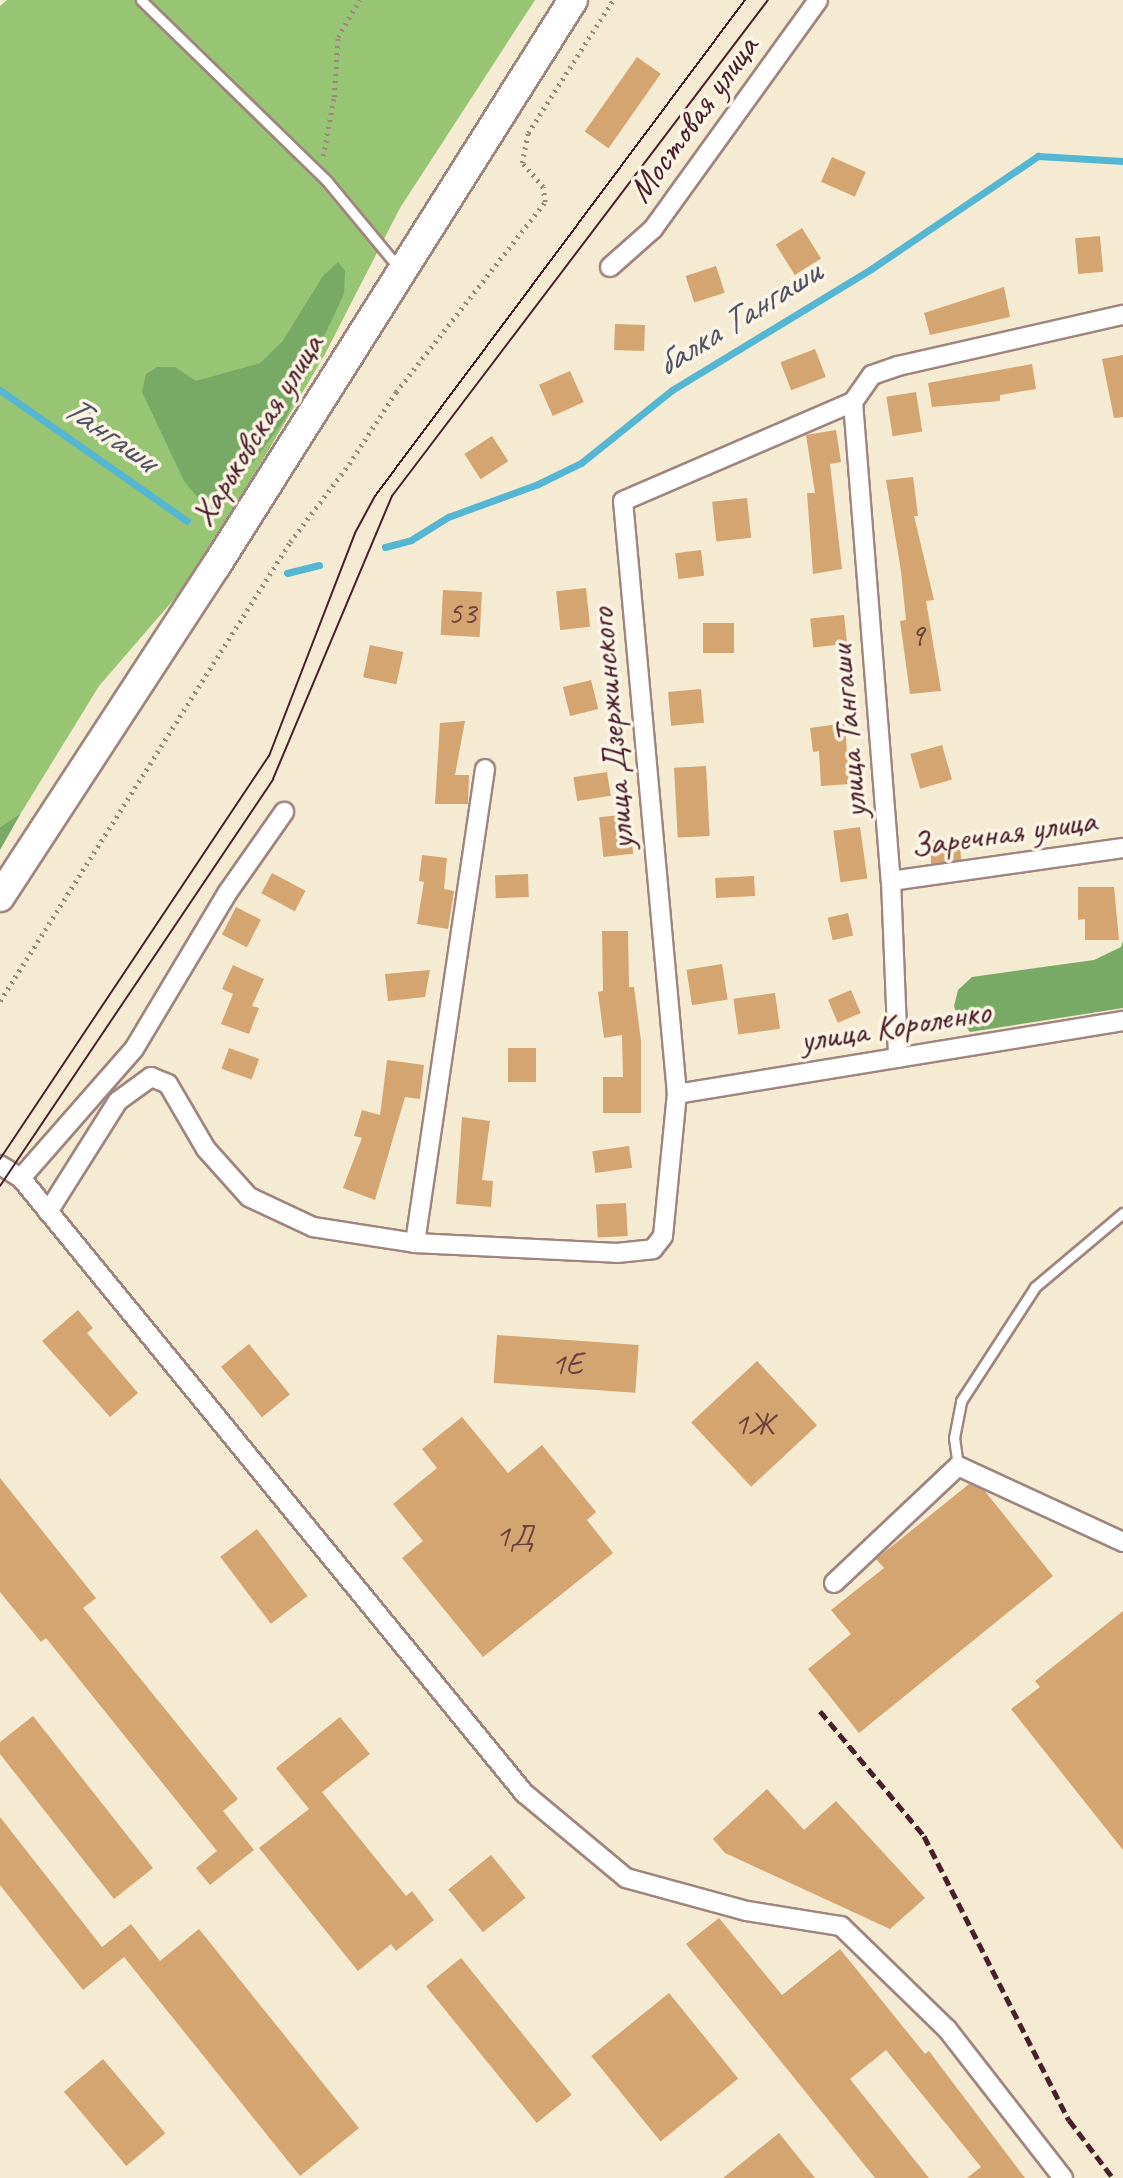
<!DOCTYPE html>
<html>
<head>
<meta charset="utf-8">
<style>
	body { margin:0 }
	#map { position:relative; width:1123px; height:2178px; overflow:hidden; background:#f5ebd3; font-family:Caveat,sans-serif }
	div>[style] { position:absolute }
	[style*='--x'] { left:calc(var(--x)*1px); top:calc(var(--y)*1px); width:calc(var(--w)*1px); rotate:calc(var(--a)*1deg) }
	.green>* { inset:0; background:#97c573 }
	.forest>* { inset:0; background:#79aa65 }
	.stream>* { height:7px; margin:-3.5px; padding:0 3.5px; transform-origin:3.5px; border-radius:3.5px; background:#54b6d3 }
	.building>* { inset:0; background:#d4a471; transform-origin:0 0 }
	.path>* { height:4.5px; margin-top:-2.25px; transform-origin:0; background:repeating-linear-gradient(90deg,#a0857f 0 2px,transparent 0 7px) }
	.roads { filter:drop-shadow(2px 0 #a0857f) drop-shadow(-2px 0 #a0857f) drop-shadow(0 2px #a0857f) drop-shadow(0 -2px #a0857f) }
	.lane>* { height:9px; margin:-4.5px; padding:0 4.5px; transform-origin:4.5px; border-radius:4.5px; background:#fff }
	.street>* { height:18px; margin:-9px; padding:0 9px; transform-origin:9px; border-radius:9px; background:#fff }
	.primary>* { height:28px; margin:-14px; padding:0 14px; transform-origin:14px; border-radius:14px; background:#fff }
	.tram>* { height:2px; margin:-1px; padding:0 1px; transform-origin:1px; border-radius:1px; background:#4a1f2b }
	.rail>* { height:5px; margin-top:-2.5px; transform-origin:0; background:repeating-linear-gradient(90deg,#4a1f2b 0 10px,transparent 0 15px) }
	span { translate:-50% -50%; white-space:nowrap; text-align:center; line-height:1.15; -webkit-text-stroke:7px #fcf5e5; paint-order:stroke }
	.number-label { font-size:32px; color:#6c403c }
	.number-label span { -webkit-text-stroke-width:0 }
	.street-label { font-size:35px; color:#4a1f2b }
	.water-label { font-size:37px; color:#4e5466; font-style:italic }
</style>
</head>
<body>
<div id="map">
	<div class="green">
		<div style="clip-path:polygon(7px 0,535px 0,400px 208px,325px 354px,211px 548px,182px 590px,99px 686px,21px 813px,0 827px,0 6px)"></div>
	</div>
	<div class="forest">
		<div style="clip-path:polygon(338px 262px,345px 271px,344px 294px,285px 419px,232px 491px,217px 499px,199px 499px,184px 481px,142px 392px,146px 374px,157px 367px,175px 367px,196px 381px,260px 363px,282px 342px,323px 276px)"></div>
		<div style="clip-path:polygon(21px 813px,0 850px,0 827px)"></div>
		<div style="clip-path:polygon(1123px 941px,1123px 1008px,970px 1032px,958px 1017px,954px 1006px,958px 990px,972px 977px,1094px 960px,1121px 947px)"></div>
	</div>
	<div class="stream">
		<div style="--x:0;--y:390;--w:228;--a:35"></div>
		<div style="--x:385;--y:547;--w:27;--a:-15"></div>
		<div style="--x:411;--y:540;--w:44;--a:-31.9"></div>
		<div style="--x:448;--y:517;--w:96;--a:-20.1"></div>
		<div style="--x:538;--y:484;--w:48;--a:-26"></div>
		<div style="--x:581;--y:463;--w:117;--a:-38.7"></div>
		<div style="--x:672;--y:390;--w:233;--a:-31.3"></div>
		<div style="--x:871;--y:269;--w:202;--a:-34.1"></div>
		<div style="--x:1038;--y:156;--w:85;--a:3.4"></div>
		<div style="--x:287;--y:573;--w:33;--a:-14"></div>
	</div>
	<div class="building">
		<div style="left:637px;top:57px;width:29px;height:91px;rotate:35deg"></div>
		<div style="left:832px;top:157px;width:37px;height:27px;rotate:24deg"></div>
		<div style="left:802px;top:228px;width:36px;height:31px;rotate:58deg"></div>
		<div style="left:1100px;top:236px;width:36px;height:25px;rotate:85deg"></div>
		<div style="left:716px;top:266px;width:28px;height:32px;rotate:72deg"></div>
		<div style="clip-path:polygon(1004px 287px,1010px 317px,930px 335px,924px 313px)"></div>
		<div style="left:615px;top:324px;width:30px;height:26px;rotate:2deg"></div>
		<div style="left:815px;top:349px;width:30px;height:37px;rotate:69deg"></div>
		<div style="clip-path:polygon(1123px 355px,1123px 417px,1114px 418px,1102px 359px)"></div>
		<div style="clip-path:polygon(1032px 364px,1036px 389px,1000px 395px,1000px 401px,932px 407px,928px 383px)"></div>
		<div style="left:570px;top:371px;width:34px;height:34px;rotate:66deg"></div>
		<div style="left:916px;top:392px;width:40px;height:30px;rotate:81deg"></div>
		<div style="clip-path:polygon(836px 430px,841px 462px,830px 464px,842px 569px,813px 574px,807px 493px,815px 493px,806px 435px)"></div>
		<div style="left:492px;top:436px;width:30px;height:33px;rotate:57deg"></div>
		<div style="clip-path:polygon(913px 477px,918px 516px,914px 516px,934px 600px,926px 601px,941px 691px,910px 694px,900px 621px,906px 620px,901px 571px,886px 480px)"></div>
		<div style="left:747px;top:498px;width:40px;height:35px;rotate:84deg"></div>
		<div style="left:701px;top:550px;width:26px;height:26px;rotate:83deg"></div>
		<div style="left:586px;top:588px;width:39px;height:30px;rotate:84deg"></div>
		<div style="left:443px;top:590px;width:39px;height:45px;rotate:3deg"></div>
		<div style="left:844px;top:615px;width:29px;height:34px;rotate:84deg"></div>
		<div style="left:703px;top:623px;width:31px;height:30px"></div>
		<div style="left:370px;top:645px;width:34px;height:33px;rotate:12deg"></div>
		<div style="left:591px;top:680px;width:30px;height:29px;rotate:76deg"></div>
		<div style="left:701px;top:689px;width:34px;height:33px;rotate:85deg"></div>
		<div style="clip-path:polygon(465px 721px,455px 775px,469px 775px,468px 804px,435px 804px,440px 723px)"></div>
		<div style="clip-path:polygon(845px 723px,849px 784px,821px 786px,819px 751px,813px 752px,810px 728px)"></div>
		<div style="left:942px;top:745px;width:36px;height:33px;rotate:74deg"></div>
		<div style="left:706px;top:766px;width:70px;height:32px;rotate:87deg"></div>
		<div style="left:607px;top:772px;width:24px;height:34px;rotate:81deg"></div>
		<div style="left:629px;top:814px;width:40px;height:30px;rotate:84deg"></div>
		<div style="left:860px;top:827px;width:52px;height:27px;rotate:82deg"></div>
		<div style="clip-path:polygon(960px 839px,961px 860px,931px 864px,931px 840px)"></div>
		<div style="clip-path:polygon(422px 855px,447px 858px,444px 889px,454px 891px,448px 929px,417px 924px,424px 882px,419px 881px)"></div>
		<div style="left:272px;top:873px;width:38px;height:23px;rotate:28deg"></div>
		<div style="left:528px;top:874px;width:23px;height:33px;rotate:88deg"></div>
		<div style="left:754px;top:876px;width:20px;height:39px;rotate:87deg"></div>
		<div style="clip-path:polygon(1078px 887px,1114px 887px,1119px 940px,1085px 940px,1085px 919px,1078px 920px)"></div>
		<div style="left:236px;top:907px;width:28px;height:31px;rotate:27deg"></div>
		<div style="left:848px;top:913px;width:23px;height:21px;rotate:77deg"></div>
		<div style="clip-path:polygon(602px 931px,628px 931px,629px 987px,634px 987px,641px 1041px,641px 1113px,603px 1113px,603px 1077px,623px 1077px,622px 1035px,604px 1038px,598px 992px,603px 991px)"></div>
		<div style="left:722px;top:964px;width:36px;height:36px;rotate:81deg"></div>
		<div style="clip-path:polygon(233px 965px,264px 979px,252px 1006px,259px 1008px,249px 1034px,221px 1024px,233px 994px,222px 989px)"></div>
		<div style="clip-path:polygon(430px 970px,425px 997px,388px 1001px,385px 974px)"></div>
		<div style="left:851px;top:990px;width:25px;height:25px;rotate:67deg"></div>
		<div style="left:775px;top:993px;width:36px;height:42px;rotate:82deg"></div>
		<div style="left:229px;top:1048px;width:32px;height:22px;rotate:20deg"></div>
		<div style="left:508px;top:1048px;width:28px;height:34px"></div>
		<div style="clip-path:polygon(387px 1060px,424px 1065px,420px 1099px,405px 1097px,375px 1200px,343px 1188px,362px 1138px,354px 1136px,362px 1110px,380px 1115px)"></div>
		<div style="clip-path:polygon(462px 1117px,490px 1121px,482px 1180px,493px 1181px,491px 1207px,456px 1204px)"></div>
		<div style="left:629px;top:1146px;width:22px;height:37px;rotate:82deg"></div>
		<div style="left:626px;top:1203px;width:33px;height:30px;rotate:87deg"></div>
		<div style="clip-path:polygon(78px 1310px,93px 1328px,87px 1333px,138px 1393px,110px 1417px,42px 1341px)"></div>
		<div style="left:497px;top:1335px;width:142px;height:48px;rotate:4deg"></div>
		<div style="left:249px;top:1344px;width:65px;height:36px;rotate:51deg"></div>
		<div style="left:757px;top:1361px;width:88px;height:90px;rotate:47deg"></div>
		<div style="clip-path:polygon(462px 1417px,508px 1473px,542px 1445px,596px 1512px,587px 1520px,613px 1553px,483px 1657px,402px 1558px,423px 1541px,393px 1504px,437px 1468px,422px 1449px)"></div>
		<div style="clip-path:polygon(0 1478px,96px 1598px,83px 1608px,238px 1799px,223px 1811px,254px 1850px,210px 1885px,196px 1868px,217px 1851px,46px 1638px,41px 1642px,0 1592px)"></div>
		<div style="clip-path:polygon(969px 1484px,984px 1490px,1053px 1576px,859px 1733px,808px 1669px,851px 1634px,831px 1610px,884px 1568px,876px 1559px)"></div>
		<div style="left:257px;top:1529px;width:84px;height:46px;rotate:53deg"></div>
		<div style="clip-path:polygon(1123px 1611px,1123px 1850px,1011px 1709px,1040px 1687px,1035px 1681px)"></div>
		<div style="clip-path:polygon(33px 1716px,153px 1868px,114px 1899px,0 1754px,0 1742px)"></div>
		<div style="clip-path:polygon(340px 1717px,370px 1754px,322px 1792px,406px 1896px,412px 1891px,434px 1920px,396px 1951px,391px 1944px,358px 1971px,259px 1848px,309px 1809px,276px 1768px)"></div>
		<div style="clip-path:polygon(767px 1789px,804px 1830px,836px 1801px,925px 1898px,890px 1929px,725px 1853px,713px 1839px)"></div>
		<div style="clip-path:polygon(0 1817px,102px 1947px,131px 1924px,160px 1961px,199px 1929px,359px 2128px,300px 2176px,124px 1957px,83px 1990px,0 1885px)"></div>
		<div style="left:491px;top:1855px;width:55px;height:55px;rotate:51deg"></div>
		<div style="clip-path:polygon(719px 1918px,782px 1995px,840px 1949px,925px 2054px,929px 2051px,1025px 2178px,967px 2178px,981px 2167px,886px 2050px,850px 2079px,929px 2178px,875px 2178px,686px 1944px)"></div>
		<div style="left:461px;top:1958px;width:176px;height:45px;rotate:51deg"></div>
		<div style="left:669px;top:1993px;width:110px;height:100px;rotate:51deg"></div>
		<div style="left:103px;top:2059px;width:97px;height:51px;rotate:50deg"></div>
		<div style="clip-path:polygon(779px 2133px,815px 2178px,723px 2178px)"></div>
	</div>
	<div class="path">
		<div style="--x:323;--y:156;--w:60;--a:-79.4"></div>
		<div style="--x:334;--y:97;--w:60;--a:-86.2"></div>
		<div style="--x:338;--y:37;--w:43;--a:-60.4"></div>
		<div style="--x:0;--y:1001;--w:543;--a:-57.71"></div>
		<div style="--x:290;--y:542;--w:98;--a:-52.9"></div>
		<div style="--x:349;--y:464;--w:86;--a:-56.9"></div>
		<div style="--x:396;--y:392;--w:241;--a:-51.9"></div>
		<div style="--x:545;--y:202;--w:15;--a:-98"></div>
		<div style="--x:543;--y:187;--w:32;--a:-131"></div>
		<div style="--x:522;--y:163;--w:31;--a:-79"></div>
		<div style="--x:528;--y:133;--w:158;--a:-57.4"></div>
	</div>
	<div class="roads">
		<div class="lane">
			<div style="--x:141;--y:0;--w:260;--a:44.2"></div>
			<div style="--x:327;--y:181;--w:113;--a:50.4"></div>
			<div style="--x:958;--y:1466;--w:28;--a:-98"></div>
			<div style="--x:954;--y:1438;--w:38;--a:-79"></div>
			<div style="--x:961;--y:1401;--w:136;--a:-57"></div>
			<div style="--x:1035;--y:1287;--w:115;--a:-40.1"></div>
		</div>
		<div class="street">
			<div style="--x:610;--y:267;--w:57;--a:-41.5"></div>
			<div style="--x:653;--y:229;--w:282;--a:-54.2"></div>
			<div style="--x:853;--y:402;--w:481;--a:85.5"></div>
			<div style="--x:891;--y:881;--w:177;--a:87.7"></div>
			<div style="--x:891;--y:881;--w:234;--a:-8.1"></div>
			<div style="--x:677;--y:1094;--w:452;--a:-9.3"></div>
			<div style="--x:0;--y:1165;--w:25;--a:32"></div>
			<div style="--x:21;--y:1178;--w:795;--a:50.72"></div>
			<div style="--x:524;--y:1793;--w:133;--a:39.8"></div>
			<div style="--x:626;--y:1878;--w:125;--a:15.3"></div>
			<div style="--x:747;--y:1911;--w:95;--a:9.1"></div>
			<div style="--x:841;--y:1926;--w:148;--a:44.2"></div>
			<div style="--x:947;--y:2029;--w:189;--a:52.1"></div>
			<div style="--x:21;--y:1178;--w:171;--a:-48.8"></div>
			<div style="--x:134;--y:1049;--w:183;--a:-59.1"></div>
			<div style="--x:228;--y:892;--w:98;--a:-55"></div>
			<div style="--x:48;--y:1212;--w:131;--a:-57.8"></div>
			<div style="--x:118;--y:1101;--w:41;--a:-36"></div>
			<div style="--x:151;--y:1077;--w:18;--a:22"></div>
			<div style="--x:168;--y:1084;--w:75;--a:59.7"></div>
			<div style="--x:206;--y:1149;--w:64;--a:48.1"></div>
			<div style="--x:249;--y:1197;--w:71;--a:25.1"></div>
			<div style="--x:313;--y:1227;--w:103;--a:8.9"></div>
			<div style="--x:415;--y:1243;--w:202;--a:2.8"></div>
			<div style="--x:617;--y:1253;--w:36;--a:-6"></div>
			<div style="--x:653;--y:1249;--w:16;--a:-52"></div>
			<div style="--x:663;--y:1236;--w:143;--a:-84.4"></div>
			<div style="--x:677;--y:1094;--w:595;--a:-95.2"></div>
			<div style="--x:623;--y:501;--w:250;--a:-23.3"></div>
			<div style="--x:853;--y:402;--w:33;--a:-55"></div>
			<div style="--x:872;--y:375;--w:28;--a:-19"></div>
			<div style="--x:898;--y:366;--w:231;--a:-12.8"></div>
			<div style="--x:415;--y:1243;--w:479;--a:-81.6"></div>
			<div style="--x:834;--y:1583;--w:170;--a:-43.3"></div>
			<div style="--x:958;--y:1466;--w:182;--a:24.7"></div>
		</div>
		<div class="primary">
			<div style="--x:0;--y:897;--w:395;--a:-56.9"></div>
			<div style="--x:216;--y:566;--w:669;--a:-57.76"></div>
		</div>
	</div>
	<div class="tram">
		<div style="--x:0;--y:1159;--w:485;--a:-56.3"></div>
		<div style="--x:269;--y:756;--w:239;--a:-68.9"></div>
		<div style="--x:355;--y:533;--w:42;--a:-61.6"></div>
		<div style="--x:375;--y:496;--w:619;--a:-53.28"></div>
		<div style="--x:0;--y:1186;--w:490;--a:-56.1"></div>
		<div style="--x:273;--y:779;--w:307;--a:-67.2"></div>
		<div style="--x:392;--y:496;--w:622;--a:-52.84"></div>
	</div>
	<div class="rail">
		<div style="--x:820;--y:1711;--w:163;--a:50.2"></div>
		<div style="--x:924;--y:1836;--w:319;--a:63"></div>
		<div style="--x:1069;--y:2120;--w:73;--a:52.8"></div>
	</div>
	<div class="number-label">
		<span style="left:462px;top:613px">53</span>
		<span style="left:917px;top:635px">9</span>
		<span style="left:567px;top:1364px">1Е</span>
		<span style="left:754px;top:1424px">1Ж</span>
		<span style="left:514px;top:1536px">1Д</span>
	</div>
	<div class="street-label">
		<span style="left:693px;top:119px;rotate:-54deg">Мостовая улица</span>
		<span style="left:257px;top:430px;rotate:-58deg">Харьковская улица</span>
		<span style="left:612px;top:729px;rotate:-95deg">улица Дзержинского</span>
		<span style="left:848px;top:732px;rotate:-95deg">улица Тангаши</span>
		<span style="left:1003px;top:833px;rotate:-8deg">Заречная улица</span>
		<span style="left:895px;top:1026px;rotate:-9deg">улица Короленко</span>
	</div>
	<div class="water-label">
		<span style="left:738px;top:318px;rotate:-32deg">балка Тангаши</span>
		<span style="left:110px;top:433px;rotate:35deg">Тангаши</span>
	</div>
</div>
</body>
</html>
